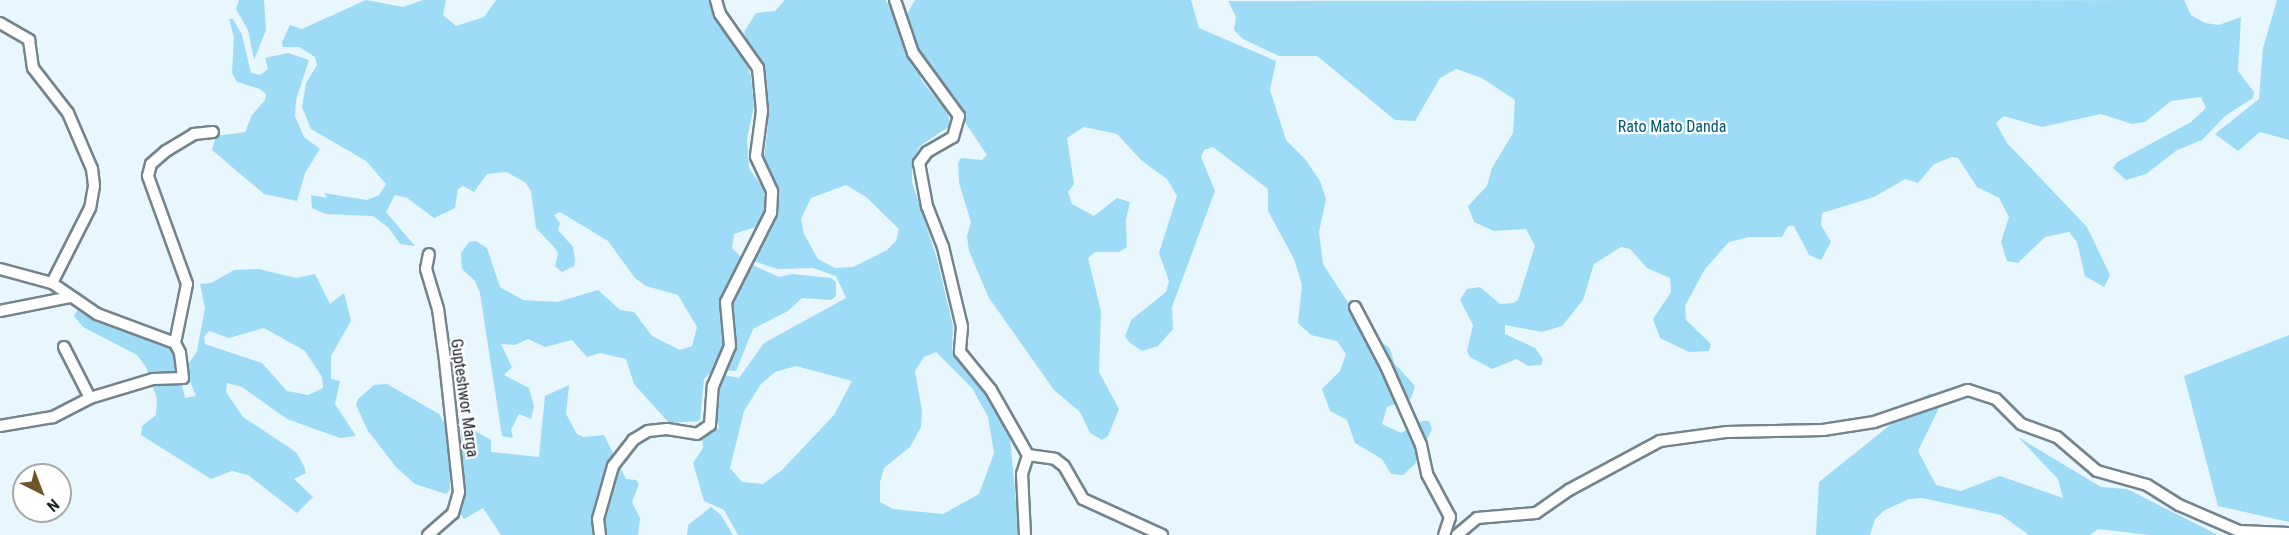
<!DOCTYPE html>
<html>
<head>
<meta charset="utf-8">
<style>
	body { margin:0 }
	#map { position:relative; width:2289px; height:535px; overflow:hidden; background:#e8f6fd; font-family:"Roboto Condensed",sans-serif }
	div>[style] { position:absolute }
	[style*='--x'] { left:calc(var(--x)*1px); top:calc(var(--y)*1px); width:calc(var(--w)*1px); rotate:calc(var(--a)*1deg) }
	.green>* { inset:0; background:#9edbf7 }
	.roads { filter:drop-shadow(2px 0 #74848c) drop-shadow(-2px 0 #74848c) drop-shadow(0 2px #74848c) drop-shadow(0 -2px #74848c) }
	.minor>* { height:10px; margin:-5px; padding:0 5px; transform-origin:5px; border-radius:5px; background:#fff }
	span { translate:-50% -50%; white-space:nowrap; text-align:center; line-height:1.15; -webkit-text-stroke:4.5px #fff; paint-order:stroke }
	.park-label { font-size:16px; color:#005874 }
	.street-label { font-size:16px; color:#1d2427 }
	.north { position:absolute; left:12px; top:463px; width:60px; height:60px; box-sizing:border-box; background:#fff; border:2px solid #a5a7a9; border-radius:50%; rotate:138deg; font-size:16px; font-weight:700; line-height:24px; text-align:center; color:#1d2427 }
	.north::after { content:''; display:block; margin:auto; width:21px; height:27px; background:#705427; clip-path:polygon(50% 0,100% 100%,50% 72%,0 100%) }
</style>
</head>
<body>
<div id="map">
	<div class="green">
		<div style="clip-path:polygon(239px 0,264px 0,266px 30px,254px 60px,248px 30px,236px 9px)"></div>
		<div style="clip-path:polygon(366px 0,403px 7px,423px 0,446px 0,443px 15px,456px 26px,484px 17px,496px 0,709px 0,745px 59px,751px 77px,754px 106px,747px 139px,749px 168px,763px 188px,768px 211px,758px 226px,734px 234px,732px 248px,746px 262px,779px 277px,792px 274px,831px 278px,836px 282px,836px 296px,831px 300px,802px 298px,788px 311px,753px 329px,736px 371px,713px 370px,704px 379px,700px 421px,669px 423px,634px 384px,626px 359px,600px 353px,587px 357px,572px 340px,545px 347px,528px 339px,515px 345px,501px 344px,512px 367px,504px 375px,529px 388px,534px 406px,531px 419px,519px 414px,511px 430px,513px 438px,502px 436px,480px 293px,475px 281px,462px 269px,461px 253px,469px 242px,476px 241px,487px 248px,500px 287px,523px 300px,557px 302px,598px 290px,620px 310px,634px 312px,652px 336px,680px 350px,692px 346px,697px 327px,678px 295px,646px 286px,635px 278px,608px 241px,560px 212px,554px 215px,560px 223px,558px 230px,573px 247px,575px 260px,574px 266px,562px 272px,555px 266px,558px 253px,555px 248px,536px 228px,531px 191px,525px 182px,506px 172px,487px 174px,474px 192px,463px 186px,458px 189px,455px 208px,434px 218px,407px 198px,395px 195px,386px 212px,415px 246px,400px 244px,389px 228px,373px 216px,326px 214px,312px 208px,311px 195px,327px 198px,324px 193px,367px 200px,379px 195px,386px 184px,366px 161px,311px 129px,302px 107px,306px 83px,317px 65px,315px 57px,299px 47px,283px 47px,282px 42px,290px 25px,302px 29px)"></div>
		<div style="clip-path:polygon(evenodd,785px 0,886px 0,922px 81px,948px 113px,950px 126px,920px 146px,912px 161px,912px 182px,937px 259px,953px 326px,952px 350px,988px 394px,1010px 437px,1019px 535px,738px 535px,724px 510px,704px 501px,693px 463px,703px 448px,702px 437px,719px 428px,715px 409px,719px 380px,724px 375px,739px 378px,764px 343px,846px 298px,836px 276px,813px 268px,777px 269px,754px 261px,756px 247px,771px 228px,776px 213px,763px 167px,768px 125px,765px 90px,744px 32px,756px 13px,775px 11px,785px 0,846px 185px,866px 197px,899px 229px,896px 241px,887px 250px,853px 267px,835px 268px,818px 259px,804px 234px,801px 219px,811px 198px,846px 185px,785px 0,936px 352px,972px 388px,988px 417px,994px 453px,979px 494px,943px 514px,893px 509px,880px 502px,880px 482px,884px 468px,910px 447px,921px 427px,922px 411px,915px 371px,924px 357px,936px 352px,785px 0,796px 366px,852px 381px,834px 415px,782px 470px,763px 484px,742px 482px,730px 468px,744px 411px,761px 384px,775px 372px,796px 366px)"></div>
		<div style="clip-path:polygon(915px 0,1191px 0,1199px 28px,1276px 61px,1270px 90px,1286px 140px,1305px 159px,1320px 181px,1326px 199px,1319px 232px,1323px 264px,1367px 332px,1390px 348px,1394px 363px,1415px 386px,1411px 399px,1387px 407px,1382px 424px,1401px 433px,1422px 421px,1429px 421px,1432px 429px,1415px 464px,1403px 475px,1391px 474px,1382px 459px,1355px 443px,1347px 420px,1330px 411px,1322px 389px,1340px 371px,1346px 354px,1337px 341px,1311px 335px,1298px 323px,1302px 285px,1294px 259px,1268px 211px,1268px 189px,1213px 147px,1204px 150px,1201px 157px,1215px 191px,1172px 307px,1173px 329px,1158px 346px,1142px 351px,1130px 343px,1125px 337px,1131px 320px,1166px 292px,1169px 281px,1159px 253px,1177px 196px,1167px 179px,1141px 160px,1117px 134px,1084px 127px,1067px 138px,1074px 184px,1068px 192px,1072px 204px,1094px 216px,1117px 198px,1130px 202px,1126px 220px,1127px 247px,1119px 252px,1095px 252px,1088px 258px,1101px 311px,1099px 372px,1119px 409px,1108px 436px,1102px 440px,1090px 433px,1080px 412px,1054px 390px,989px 298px,969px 251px,967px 236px,971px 222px,959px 183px,958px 163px,961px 158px,982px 160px,987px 155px,914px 46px,904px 20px)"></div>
		<div style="clip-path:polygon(2184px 0,2191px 15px,2205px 23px,2219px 25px,2241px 17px,2238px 71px,2254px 92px,2253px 98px,2225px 116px,2202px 140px,2177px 150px,2146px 174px,2126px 180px,2113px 168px,2117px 162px,2191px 122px,2206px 108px,2201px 97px,2171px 101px,2145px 122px,2132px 124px,2101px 114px,2042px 127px,2004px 116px,1996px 123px,2007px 143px,2087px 227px,2110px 275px,2104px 287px,2085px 276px,2077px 242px,2069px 232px,2045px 237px,2018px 263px,2007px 261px,2001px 242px,2009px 217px,1999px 198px,1977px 187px,1958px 158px,1952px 157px,1934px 164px,1918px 183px,1905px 179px,1874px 197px,1822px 213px,1821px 225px,1831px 242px,1821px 260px,1809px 255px,1794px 226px,1788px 226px,1782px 237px,1749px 237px,1729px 242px,1705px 269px,1685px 306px,1686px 320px,1711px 344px,1709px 351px,1689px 352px,1660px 338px,1653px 319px,1671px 292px,1670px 278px,1647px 268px,1630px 249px,1621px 247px,1594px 264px,1583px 300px,1562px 326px,1542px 332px,1505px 325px,1505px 334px,1535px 348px,1543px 359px,1541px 365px,1528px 366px,1517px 359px,1492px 369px,1470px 357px,1467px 351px,1473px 325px,1460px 300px,1467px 289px,1480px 287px,1500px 304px,1513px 303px,1518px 300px,1535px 246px,1526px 229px,1494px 231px,1474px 222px,1468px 206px,1487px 186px,1492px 168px,1513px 133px,1515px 100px,1482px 78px,1456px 69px,1440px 78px,1415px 121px,1395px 120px,1317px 56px,1279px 56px,1243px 39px,1234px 30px,1236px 17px,1228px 1px)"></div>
		<div style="clip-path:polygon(2277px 0,2289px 0,2289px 140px,2260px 132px,2238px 151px,2215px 134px,2259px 99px,2263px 48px)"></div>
		<div style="clip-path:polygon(229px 19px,233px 19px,242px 35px,251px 73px,260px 75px,268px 69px,265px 58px,288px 53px,309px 60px,296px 100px,295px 116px,304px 137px,320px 149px,305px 173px,297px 201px,264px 194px,212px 150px,216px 136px,245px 132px,252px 115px,265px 100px,266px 94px,260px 89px,237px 82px,232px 73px,234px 37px)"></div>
		<div style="clip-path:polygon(evenodd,259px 269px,296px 278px,315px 274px,330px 304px,344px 293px,351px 321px,331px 356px,331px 379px,340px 381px,335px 404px,356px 436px,340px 438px,287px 419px,242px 387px,227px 383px,226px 392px,243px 417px,296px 452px,304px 466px,306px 473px,294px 479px,313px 497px,297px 513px,248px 475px,232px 471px,211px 479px,141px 435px,142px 426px,156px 415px,157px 399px,146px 367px,137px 355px,83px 327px,74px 316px,78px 309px,174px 350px,185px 398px,196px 396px,185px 369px,197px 351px,205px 308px,200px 284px,211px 283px,234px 270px,259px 269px,264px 328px,305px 351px,322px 377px,323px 388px,308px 395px,287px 391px,262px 363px,205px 344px,204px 337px,209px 331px,229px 338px,264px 328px)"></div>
		<div style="clip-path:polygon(2289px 335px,2289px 522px,2218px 506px,2184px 376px)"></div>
		<div style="clip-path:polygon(387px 384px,439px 414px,450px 434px,450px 490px,446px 494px,415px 484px,396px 467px,368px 431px,356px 405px,358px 399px,374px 385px)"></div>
		<div style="clip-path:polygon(569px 385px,566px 414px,577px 434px,584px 437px,604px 435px,626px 479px,636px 480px,639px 484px,632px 502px,640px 518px,638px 535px,501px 535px,483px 508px,464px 519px,459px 512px,463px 489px,461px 429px,468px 427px,491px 440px,491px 452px,539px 457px,545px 396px)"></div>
		<div style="clip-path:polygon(1930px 393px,1940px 406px,1918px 451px,1936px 485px,1961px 491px,2000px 476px,2063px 498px,2058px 479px,2018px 437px,2101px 487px,2127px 489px,2218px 535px,2150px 535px,2098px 529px,2090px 535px,2029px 535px,2001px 515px,1922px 498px,1909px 499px,1885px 510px,1875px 519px,1870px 535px,1816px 535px,1819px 482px)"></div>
		<div style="clip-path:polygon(711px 507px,721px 515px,733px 535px,687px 535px,688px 525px)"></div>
	</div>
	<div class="roads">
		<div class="minor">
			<div style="--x:895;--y:0;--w:56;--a:71.2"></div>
			<div style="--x:913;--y:53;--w:78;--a:53.9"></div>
			<div style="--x:959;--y:116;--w:22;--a:106"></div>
			<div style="--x:953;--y:137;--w:30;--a:150"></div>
			<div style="--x:927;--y:152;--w:14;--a:126"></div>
			<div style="--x:919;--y:163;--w:44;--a:79.5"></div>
			<div style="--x:927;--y:206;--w:44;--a:68.7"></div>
			<div style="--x:943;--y:247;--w:82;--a:76.6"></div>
			<div style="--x:962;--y:327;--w:25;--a:95"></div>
			<div style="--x:960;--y:352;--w:49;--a:50.8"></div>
			<div style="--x:991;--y:390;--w:75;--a:60.4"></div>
			<div style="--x:0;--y:23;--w:34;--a:30"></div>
			<div style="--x:29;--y:40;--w:28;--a:82"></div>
			<div style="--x:33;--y:68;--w:57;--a:52.1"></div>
			<div style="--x:68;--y:113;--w:61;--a:66.8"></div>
			<div style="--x:92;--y:169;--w:17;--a:83"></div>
			<div style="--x:94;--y:186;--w:22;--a:100"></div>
			<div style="--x:90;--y:208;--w:84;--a:116.9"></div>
			<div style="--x:0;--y:269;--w:54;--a:15.1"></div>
			<div style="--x:52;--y:283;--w:55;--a:34.6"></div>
			<div style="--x:97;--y:314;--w:83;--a:20.4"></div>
			<div style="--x:175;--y:343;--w:11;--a:63"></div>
			<div style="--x:180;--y:353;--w:25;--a:83"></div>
			<div style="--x:183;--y:378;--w:30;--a:178"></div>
			<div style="--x:153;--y:379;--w:66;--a:163.2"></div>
			<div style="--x:90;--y:398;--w:42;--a:152.8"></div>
			<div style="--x:53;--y:417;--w:54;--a:170.4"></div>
			<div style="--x:1355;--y:307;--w:67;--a:62.3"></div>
			<div style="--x:1386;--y:366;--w:86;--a:66.1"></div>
			<div style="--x:1421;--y:445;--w:30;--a:78"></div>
			<div style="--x:1427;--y:474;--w:49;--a:61.9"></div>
			<div style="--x:1450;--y:517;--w:19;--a:108"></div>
			<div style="--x:0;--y:311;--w:71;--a:-11.3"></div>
			<div style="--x:175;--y:343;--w:60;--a:-78.5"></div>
			<div style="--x:187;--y:284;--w:115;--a:-109.9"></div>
			<div style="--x:148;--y:176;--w:12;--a:-76"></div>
			<div style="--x:151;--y:164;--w:20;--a:-41"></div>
			<div style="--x:166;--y:151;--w:33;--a:-31"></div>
			<div style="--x:194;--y:134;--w:19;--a:-6"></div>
			<div style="--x:64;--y:347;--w:57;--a:63"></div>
			<div style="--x:1028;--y:455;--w:27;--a:8"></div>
			<div style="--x:1055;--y:459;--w:11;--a:38"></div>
			<div style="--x:1064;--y:466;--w:38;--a:60"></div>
			<div style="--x:1083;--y:499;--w:87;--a:24.5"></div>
			<div style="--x:428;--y:535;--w:33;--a:-41"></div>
			<div style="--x:453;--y:513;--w:22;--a:-74"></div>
			<div style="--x:459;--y:492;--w:133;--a:-96.1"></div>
			<div style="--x:445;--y:360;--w:51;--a:-97.8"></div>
			<div style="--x:438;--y:309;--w:42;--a:-106.7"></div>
			<div style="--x:426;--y:269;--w:15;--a:-79"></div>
			<div style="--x:600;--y:535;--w:16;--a:-97"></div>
			<div style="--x:598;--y:519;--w:55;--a:-74.2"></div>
			<div style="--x:613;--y:466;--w:33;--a:-52"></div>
			<div style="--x:633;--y:440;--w:17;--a:-31"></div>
			<div style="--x:648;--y:431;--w:19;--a:-6"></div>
			<div style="--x:667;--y:429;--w:30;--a:9"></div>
			<div style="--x:697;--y:434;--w:16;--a:-35"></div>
			<div style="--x:710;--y:425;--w:39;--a:-86"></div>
			<div style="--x:713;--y:386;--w:43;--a:-67"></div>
			<div style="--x:730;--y:346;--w:44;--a:-95.2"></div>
			<div style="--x:726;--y:302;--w:100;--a:-63.2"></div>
			<div style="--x:771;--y:213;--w:22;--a:-87"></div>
			<div style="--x:772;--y:191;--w:38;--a:-115"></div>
			<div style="--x:756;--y:156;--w:45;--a:-82.4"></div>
			<div style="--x:762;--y:111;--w:43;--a:-95.3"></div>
			<div style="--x:758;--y:68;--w:66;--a:-125.1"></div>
			<div style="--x:720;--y:14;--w:15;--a:-106"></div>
			<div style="--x:1025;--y:535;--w:61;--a:-92.8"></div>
			<div style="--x:1022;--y:474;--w:20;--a:-72"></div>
			<div style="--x:1457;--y:535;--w:26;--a:-40"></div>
			<div style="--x:1477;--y:518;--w:59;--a:-4.8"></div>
			<div style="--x:1536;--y:513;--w:40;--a:-34.9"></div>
			<div style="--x:1569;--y:490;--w:103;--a:-28.3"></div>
			<div style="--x:1660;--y:441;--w:68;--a:-7.7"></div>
			<div style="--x:1727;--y:432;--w:96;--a:-1.2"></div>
			<div style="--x:1823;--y:430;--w:52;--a:-8.9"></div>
			<div style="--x:1874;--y:422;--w:99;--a:-18.8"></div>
			<div style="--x:1968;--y:390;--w:29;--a:18"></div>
			<div style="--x:1996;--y:399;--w:35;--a:45"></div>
			<div style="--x:2021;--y:424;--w:38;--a:20"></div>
			<div style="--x:2057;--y:437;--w:52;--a:40.4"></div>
			<div style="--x:2097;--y:471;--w:52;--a:15.6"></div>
			<div style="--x:2147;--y:485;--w:38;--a:32"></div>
			<div style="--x:2179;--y:505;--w:65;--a:23.4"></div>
			<div style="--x:2239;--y:531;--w:50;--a:2.3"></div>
		</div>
	</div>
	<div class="park-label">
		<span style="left:1672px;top:127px">Rato Mato Danda</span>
	</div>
	<div class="street-label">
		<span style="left:464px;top:398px;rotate:82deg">Gupteshwor Marga</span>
	</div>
	<div class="north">N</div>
</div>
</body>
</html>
